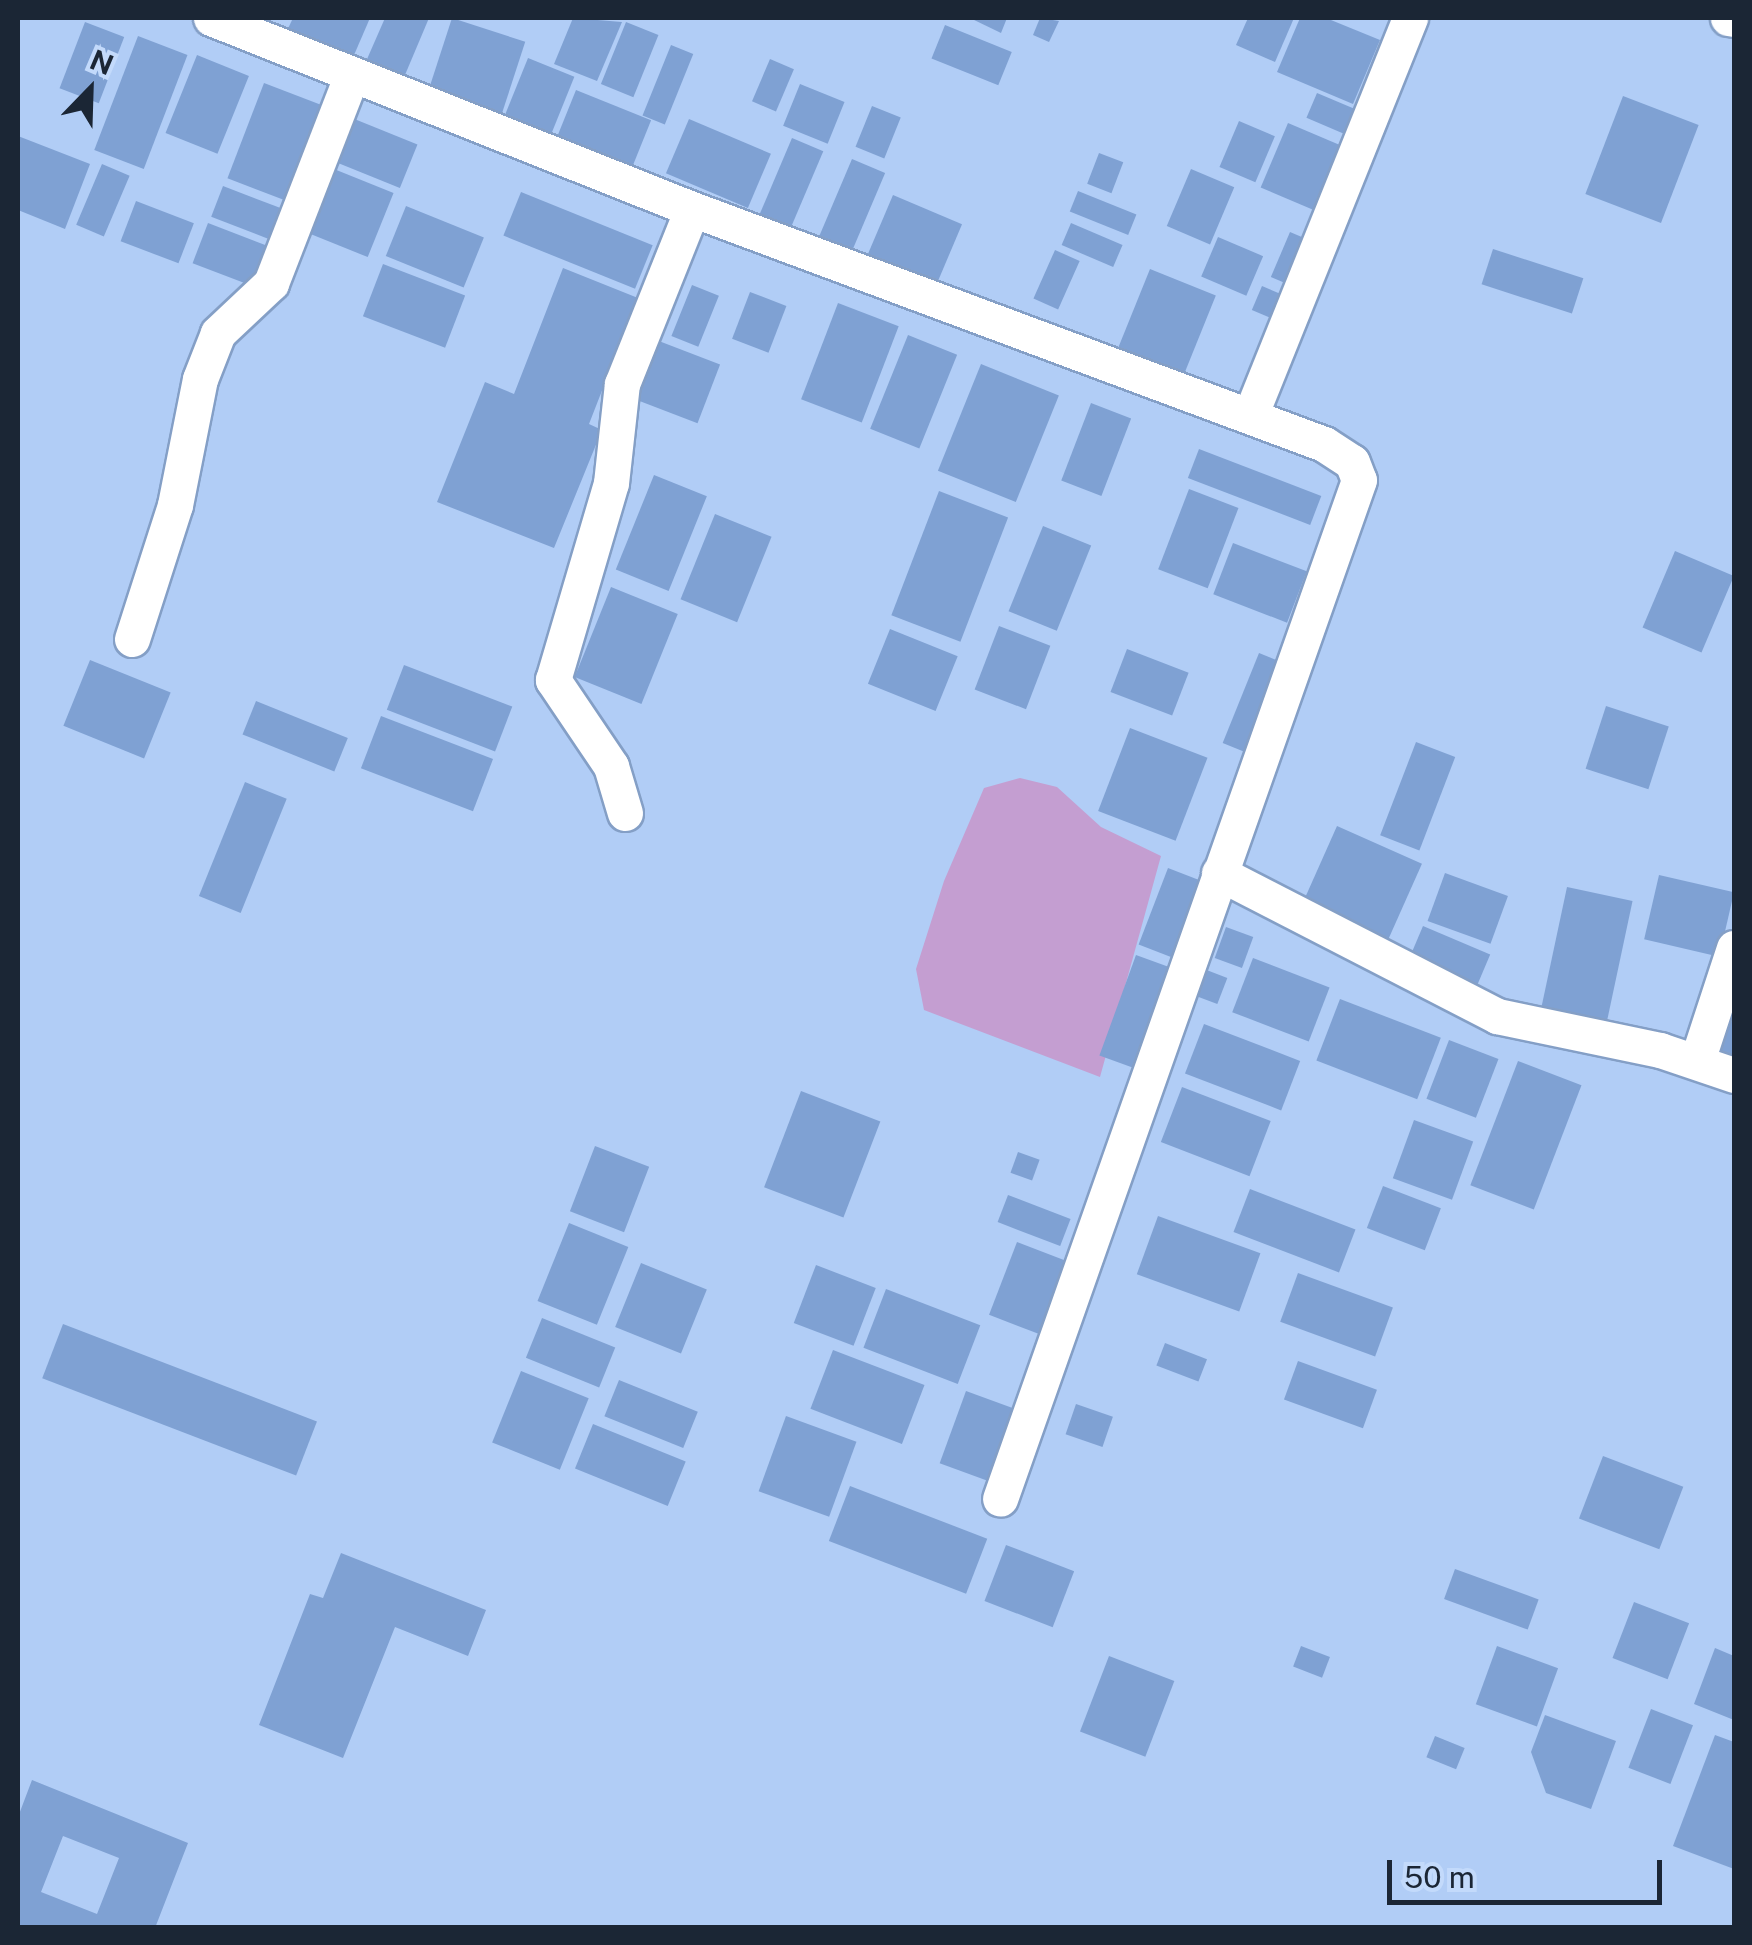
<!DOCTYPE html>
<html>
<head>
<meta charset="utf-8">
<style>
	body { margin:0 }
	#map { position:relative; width:1752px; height:1945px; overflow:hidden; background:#b1cdf6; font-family:"Public Sans",sans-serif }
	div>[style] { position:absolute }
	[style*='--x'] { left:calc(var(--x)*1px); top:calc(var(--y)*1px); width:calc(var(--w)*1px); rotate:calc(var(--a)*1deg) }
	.water>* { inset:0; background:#c49ed1 }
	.building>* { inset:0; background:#7fa1d3; transform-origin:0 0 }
	.roads { filter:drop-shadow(2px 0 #849fc6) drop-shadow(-2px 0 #849fc6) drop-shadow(0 2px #849fc6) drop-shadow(0 -2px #849fc6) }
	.minor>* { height:35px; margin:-17.5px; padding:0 17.5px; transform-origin:17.5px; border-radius:17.5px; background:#fff }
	span { translate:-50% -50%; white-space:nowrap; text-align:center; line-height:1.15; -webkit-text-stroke:8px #c3dafb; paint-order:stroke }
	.frame { position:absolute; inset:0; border:20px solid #1b2635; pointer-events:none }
	.north { position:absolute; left:40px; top:40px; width:100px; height:100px; -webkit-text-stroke:8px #c3dafb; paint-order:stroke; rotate:23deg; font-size:28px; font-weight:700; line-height:40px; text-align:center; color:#1b2635 }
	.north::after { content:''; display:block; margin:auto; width:35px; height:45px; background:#1b2635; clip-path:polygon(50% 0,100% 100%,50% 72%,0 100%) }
	.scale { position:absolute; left:1387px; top:1860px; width:275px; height:45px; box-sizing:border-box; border:5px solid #1b2635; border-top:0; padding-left:12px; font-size:30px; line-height:35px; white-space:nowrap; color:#1b2635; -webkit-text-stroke:8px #c3dafb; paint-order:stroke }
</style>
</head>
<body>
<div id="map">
	<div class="water">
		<div style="clip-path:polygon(1020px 778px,1057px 787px,1101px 827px,1161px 856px,1100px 1077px,924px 1010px,916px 969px,944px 881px,984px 788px)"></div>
	</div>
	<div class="building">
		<div style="clip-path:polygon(293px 18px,370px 18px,351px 62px,285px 35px)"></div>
		<div style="clip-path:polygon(385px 18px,429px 18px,402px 82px,364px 66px)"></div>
		<div style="left:452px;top:18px;width:77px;height:77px;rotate:18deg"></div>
		<div style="clip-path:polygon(573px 18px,622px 22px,597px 81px,554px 64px)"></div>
		<div style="clip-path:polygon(970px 18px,1007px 18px,1001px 33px)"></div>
		<div style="clip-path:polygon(1040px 18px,1059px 21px,1049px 42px,1033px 35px)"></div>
		<div style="clip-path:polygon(1248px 18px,1294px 18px,1275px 62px,1236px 45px)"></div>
		<div style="clip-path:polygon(1300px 18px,1326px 18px,1380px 40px,1353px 104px,1277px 72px)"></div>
		<div style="left:85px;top:22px;width:42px;height:71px;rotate:21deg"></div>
		<div style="left:626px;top:22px;width:35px;height:67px;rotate:22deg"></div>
		<div style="left:945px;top:25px;width:72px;height:36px;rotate:22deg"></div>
		<div style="left:138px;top:36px;width:53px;height:122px;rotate:21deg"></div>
		<div style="left:671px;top:45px;width:24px;height:76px;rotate:22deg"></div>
		<div style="left:197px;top:55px;width:56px;height:84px;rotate:22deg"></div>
		<div style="left:528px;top:58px;width:50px;height:63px;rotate:22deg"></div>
		<div style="left:770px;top:59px;width:26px;height:46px;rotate:23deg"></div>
		<div style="left:264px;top:83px;width:72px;height:102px;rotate:21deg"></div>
		<div style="left:800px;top:84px;width:48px;height:45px;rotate:22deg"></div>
		<div style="left:576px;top:90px;width:81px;height:53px;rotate:22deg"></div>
		<div style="left:1317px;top:93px;width:47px;height:27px;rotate:23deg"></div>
		<div style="left:1623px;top:96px;width:81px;height:105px;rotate:21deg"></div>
		<div style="left:872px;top:106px;width:31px;height:44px;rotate:22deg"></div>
		<div style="left:347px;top:116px;width:76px;height:47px;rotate:22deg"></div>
		<div style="left:689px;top:119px;width:89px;height:59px;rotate:23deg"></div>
		<div style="left:1239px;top:121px;width:39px;height:50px;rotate:23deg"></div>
		<div style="left:1288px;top:123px;width:71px;height:70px;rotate:23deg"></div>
		<div style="clip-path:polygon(18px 136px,90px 164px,65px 229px,18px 210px)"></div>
		<div style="left:792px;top:138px;width:34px;height:87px;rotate:23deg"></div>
		<div style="left:1099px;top:153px;width:26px;height:33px;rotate:21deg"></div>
		<div style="left:852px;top:159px;width:36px;height:88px;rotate:23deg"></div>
		<div style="left:102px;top:164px;width:30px;height:66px;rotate:23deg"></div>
		<div style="left:324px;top:165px;width:75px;height:69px;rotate:22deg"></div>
		<div style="left:1191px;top:169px;width:47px;height:62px;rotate:23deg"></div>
		<div style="left:223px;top:186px;width:63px;height:33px;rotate:21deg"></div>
		<div style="left:1078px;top:191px;width:63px;height:22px;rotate:22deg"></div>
		<div style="left:521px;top:192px;width:142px;height:47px;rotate:22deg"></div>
		<div style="left:893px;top:195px;width:75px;height:68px;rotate:23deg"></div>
		<div style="left:136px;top:201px;width:62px;height:43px;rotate:21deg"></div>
		<div style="left:406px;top:206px;width:84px;height:54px;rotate:22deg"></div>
		<div style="left:208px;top:223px;width:64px;height:43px;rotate:21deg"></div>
		<div style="left:1071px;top:223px;width:56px;height:24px;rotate:23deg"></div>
		<div style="left:1290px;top:232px;width:25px;height:49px;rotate:23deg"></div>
		<div style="left:1218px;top:237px;width:49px;height:43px;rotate:23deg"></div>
		<div style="left:1493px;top:249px;width:95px;height:37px;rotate:18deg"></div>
		<div style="left:1055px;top:250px;width:27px;height:53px;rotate:24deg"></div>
		<div style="left:383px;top:264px;width:88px;height:56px;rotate:21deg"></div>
		<div style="clip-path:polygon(563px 268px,638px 298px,589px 424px,602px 430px,554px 548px,437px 502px,485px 382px,514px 394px)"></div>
		<div style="left:1150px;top:269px;width:71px;height:94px;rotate:22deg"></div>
		<div style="left:692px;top:285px;width:29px;height:55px;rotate:22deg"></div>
		<div style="left:1262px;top:286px;width:28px;height:26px;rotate:23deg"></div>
		<div style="left:750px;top:292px;width:39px;height:50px;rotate:21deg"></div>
		<div style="left:838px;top:303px;width:65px;height:103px;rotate:21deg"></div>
		<div style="left:908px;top:335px;width:53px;height:101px;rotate:22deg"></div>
		<div style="left:651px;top:338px;width:74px;height:63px;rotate:21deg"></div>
		<div style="left:981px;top:364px;width:84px;height:115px;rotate:22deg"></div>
		<div style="left:1091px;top:403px;width:43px;height:83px;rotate:21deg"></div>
		<div style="left:1199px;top:449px;width:131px;height:31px;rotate:21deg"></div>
		<div style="left:654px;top:475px;width:57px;height:102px;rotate:22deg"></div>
		<div style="left:1189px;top:489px;width:53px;height:86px;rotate:21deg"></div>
		<div style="left:939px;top:491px;width:74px;height:133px;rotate:21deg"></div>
		<div style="left:715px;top:514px;width:61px;height:92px;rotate:22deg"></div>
		<div style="left:1043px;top:526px;width:52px;height:92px;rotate:22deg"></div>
		<div style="left:1233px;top:543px;width:79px;height:55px;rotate:21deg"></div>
		<div style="left:1675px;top:551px;width:64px;height:83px;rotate:23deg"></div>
		<div style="left:611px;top:587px;width:72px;height:97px;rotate:22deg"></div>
		<div style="left:999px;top:626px;width:55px;height:68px;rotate:21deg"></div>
		<div style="left:890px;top:629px;width:73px;height:59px;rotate:22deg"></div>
		<div style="left:1127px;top:649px;width:66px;height:46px;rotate:21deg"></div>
		<div style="left:1259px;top:653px;width:24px;height:97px;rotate:22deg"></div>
		<div style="left:90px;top:660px;width:87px;height:71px;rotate:22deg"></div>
		<div style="left:404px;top:665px;width:116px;height:48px;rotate:21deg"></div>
		<div style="left:256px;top:701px;width:99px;height:36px;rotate:22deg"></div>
		<div style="left:1606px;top:706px;width:66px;height:66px;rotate:18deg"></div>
		<div style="left:381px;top:716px;width:120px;height:56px;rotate:21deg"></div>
		<div style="left:1130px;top:728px;width:83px;height:89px;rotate:21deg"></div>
		<div style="left:1416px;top:742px;width:42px;height:100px;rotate:21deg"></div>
		<div style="left:245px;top:782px;width:45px;height:123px;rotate:22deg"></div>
		<div style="left:1337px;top:826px;width:93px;height:95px;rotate:24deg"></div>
		<div style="left:1168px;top:868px;width:36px;height:82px;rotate:21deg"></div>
		<div style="left:1445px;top:873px;width:67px;height:51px;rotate:20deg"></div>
		<div style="left:1659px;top:875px;width:77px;height:66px;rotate:13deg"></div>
		<div style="left:1567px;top:887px;width:67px;height:125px;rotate:12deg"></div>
		<div style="left:1423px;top:926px;width:73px;height:42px;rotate:23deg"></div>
		<div style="left:1226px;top:927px;width:29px;height:33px;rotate:20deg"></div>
		<div style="left:1136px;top:955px;width:41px;height:107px;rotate:20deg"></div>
		<div style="left:1253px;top:958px;width:82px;height:58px;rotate:21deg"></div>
		<div style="left:1204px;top:969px;width:25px;height:28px;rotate:21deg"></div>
		<div style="clip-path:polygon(1733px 998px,1734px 998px,1734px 1059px,1719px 1054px)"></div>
		<div style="left:1340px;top:999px;width:108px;height:66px;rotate:21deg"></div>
		<div style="left:1204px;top:1024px;width:103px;height:53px;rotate:21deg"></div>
		<div style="left:1449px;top:1040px;width:53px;height:63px;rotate:21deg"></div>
		<div style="left:1518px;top:1061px;width:68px;height:133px;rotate:21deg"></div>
		<div style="left:1182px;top:1087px;width:95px;height:59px;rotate:21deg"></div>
		<div style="left:801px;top:1091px;width:85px;height:103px;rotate:21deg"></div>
		<div style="left:1414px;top:1120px;width:63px;height:62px;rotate:20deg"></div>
		<div style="left:595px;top:1146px;width:58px;height:70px;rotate:21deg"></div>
		<div style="left:1018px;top:1152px;width:23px;height:22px;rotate:20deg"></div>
		<div style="left:1383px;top:1186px;width:62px;height:45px;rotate:21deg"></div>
		<div style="left:1250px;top:1189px;width:113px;height:46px;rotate:21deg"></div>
		<div style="left:1008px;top:1195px;width:67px;height:29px;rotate:21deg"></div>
		<div style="left:1158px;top:1216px;width:109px;height:62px;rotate:20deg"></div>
		<div style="left:569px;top:1223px;width:64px;height:84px;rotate:22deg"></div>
		<div style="left:1017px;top:1242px;width:60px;height:78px;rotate:21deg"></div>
		<div style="left:641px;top:1263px;width:71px;height:69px;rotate:22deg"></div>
		<div style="left:816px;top:1265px;width:64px;height:62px;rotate:21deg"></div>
		<div style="left:1298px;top:1273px;width:101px;height:52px;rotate:20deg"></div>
		<div style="left:886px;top:1289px;width:101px;height:63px;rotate:21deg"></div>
		<div style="left:542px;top:1318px;width:79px;height:43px;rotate:22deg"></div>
		<div style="left:63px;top:1324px;width:272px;height:58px;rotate:21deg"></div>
		<div style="left:1165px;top:1343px;width:45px;height:24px;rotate:21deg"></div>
		<div style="left:833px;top:1350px;width:98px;height:63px;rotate:21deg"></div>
		<div style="left:1298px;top:1361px;width:84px;height:41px;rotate:20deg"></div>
		<div style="left:521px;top:1371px;width:73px;height:77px;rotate:22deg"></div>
		<div style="left:619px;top:1380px;width:85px;height:39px;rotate:22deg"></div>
		<div style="left:966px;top:1391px;width:56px;height:77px;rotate:20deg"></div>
		<div style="left:1076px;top:1404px;width:39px;height:32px;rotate:19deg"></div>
		<div style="left:786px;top:1416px;width:75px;height:80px;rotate:20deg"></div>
		<div style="left:593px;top:1424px;width:100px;height:48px;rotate:22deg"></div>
		<div style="left:1603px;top:1456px;width:86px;height:67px;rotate:21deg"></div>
		<div style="left:850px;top:1486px;width:147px;height:59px;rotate:21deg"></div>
		<div style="left:1006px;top:1545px;width:73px;height:60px;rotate:21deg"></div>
		<div style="clip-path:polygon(341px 1553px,486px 1610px,468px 1656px,395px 1627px,343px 1758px,259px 1725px,310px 1594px,323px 1598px)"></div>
		<div style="left:1455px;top:1569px;width:89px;height:32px;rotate:20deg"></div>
		<div style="left:1634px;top:1602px;width:59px;height:60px;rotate:21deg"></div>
		<div style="left:1301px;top:1646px;width:31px;height:22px;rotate:21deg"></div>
		<div style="left:1497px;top:1646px;width:65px;height:62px;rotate:20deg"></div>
		<div style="clip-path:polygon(1715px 1648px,1734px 1656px,1734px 1720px,1694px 1704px)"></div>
		<div style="left:1109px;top:1656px;width:70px;height:81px;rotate:21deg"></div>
		<div style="left:1651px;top:1709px;width:45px;height:63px;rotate:21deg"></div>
		<div style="clip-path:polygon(1545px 1715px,1616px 1741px,1591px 1809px,1546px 1793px,1531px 1752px)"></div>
		<div style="clip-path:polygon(1715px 1735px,1734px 1742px,1734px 1869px,1673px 1846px)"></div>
		<div style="left:1435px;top:1736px;width:32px;height:23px;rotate:22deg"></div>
		<div style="clip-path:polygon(evenodd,32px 1780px,188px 1843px,155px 1928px,18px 1928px,18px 1817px,32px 1780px,63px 1836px,119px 1858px,97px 1914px,41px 1892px,63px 1836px)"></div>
	</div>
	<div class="roads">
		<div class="minor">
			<div style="--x:211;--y:18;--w:518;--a:21.66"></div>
			<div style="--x:692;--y:209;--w:674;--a:20.4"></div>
			<div style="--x:1324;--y:444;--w:33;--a:33"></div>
			<div style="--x:1352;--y:462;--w:19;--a:69"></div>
			<div style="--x:1359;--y:480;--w:1080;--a:109.41"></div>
			<div style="--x:1728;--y:18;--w:6;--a:9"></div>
			<div style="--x:1250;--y:416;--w:429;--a:-68.1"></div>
			<div style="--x:132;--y:639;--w:141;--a:-72.2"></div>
			<div style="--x:175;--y:505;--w:128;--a:-78.8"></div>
			<div style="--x:200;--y:379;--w:49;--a:-68.6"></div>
			<div style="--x:218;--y:333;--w:73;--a:-43.3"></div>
			<div style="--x:271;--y:283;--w:224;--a:-68.8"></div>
			<div style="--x:625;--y:813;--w:49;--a:-106.6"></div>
			<div style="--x:611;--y:766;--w:104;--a:-124"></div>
			<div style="--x:553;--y:680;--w:205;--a:-73.6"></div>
			<div style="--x:611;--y:483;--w:100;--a:-83.7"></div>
			<div style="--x:622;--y:384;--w:188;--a:-68.2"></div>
			<div style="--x:1219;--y:873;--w:313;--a:27.2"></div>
			<div style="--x:1497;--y:1016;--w:167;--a:11.8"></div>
			<div style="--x:1660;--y:1050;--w:78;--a:18.7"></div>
			<div style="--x:1697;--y:1061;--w:119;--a:-71.9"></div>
		</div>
	</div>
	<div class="frame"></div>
	<div class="north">N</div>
	<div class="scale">50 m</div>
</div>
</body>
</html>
